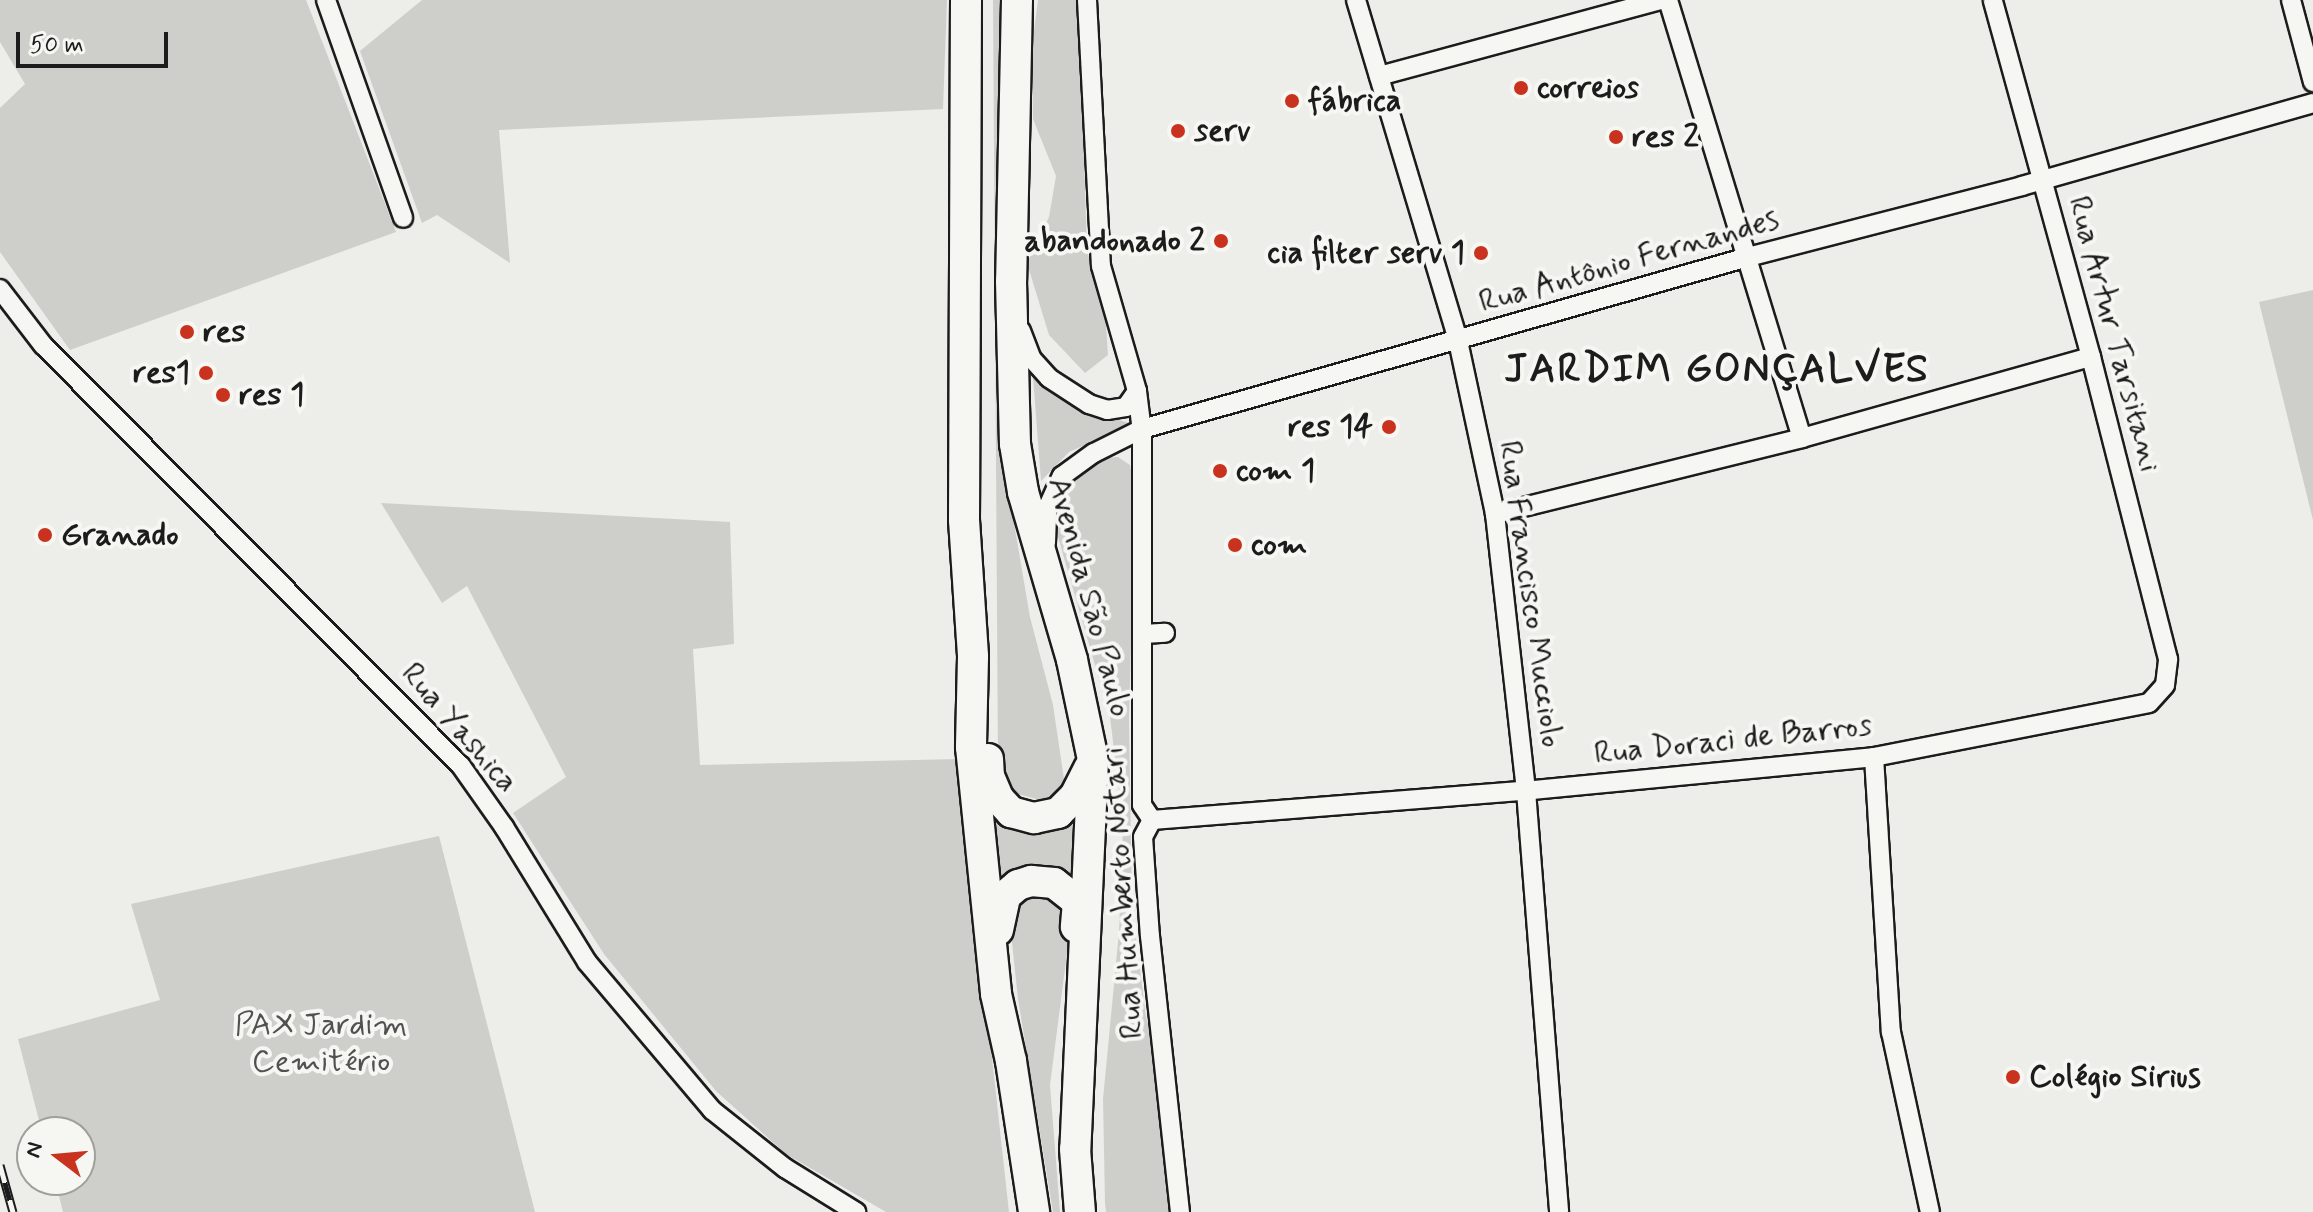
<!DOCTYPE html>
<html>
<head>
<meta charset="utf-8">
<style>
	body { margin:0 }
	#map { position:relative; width:2313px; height:1212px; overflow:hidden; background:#edede9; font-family:Mynerve,sans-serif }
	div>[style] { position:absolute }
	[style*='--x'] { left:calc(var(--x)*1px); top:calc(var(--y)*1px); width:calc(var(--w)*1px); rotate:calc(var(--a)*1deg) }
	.green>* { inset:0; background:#cececb }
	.roads { filter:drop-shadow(2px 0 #1c1c1c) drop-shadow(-2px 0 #1c1c1c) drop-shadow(0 2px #1c1c1c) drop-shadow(0 -2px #1c1c1c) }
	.minor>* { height:18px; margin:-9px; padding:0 9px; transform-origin:9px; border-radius:9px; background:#f6f6f2 }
	.primary>* { height:30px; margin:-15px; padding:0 15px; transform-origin:15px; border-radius:15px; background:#f6f6f2 }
	.rail>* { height:9px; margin-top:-4.5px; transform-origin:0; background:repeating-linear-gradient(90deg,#f6f6f2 0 18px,#1c1c1c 0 36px); box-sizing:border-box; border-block:2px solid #1c1c1c }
	.dots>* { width:22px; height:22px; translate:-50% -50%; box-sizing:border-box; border:4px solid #f6f6f2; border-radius:50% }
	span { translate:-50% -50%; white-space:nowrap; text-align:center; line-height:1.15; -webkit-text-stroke:8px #f6f6f2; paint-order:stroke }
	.poi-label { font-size:32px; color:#1c1c1c; font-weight:700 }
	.left { translate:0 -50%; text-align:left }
	.right { translate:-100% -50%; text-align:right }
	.street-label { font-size:32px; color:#1c1c1c }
	.park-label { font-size:32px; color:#515151 }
	.district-label { font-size:40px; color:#1c1c1c; font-weight:700; letter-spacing:2px }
	.north { position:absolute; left:16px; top:1116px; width:80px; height:80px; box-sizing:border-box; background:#f6f6f2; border:2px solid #9f9f9c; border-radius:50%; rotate:286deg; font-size:22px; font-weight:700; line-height:32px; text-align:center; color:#1c1c1c }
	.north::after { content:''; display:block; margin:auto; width:28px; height:36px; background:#c8321e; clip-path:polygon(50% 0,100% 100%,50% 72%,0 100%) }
	.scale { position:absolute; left:16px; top:32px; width:152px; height:36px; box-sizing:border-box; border:4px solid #1c1c1c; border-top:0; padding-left:10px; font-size:24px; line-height:28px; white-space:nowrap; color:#1c1c1c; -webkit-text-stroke:6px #f6f6f2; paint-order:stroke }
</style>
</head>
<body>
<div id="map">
	<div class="green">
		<div style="clip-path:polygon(0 0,306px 0,396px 232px,70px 350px,0 252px,0 108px,25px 84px,0 42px)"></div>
		<div style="clip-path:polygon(422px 0,947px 0,943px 109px,499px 130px,510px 263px,437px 215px,422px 223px,360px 51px)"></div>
		<div style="clip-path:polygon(993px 0,1004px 0,1005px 470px,1030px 617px,1053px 705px,1065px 786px,1044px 801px,1014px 793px,1004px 781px,998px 765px)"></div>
		<div style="clip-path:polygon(1038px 0,1079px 0,1087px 251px,1105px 310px,1108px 355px,1085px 373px,1049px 335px,1027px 263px,1049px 217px,1056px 176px,1033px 119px,1032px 47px)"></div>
		<div style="clip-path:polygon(2313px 290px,2313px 520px,2259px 302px)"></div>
		<div style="clip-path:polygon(1033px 377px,1087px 410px,1132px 424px,1069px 452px,1041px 481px)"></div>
		<div style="clip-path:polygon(1118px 457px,1130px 465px,1135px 488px,1129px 720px,1132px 906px,1146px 1017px,1158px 1059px,1174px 1212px,1106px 1212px,1105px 1203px,1103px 1099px,1119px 932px,1123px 824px,1110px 717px,1058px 537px,1059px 508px,1072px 478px,1100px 458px)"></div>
		<div style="clip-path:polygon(381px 503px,730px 522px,734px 644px,693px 649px,700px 765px,959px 759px,1009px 1212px,886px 1212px,786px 1154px,716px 1091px,604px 954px,513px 813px,566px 777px,467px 586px,442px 603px)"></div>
		<div style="clip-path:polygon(1078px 816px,1078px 879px,1053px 870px,997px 883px,993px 819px,1037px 833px)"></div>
		<div style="clip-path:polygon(439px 836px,535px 1212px,63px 1212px,55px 1180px,80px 1180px,80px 1132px,42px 1132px,18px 1039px,160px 1000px,131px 904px)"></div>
		<div style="clip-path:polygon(1036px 895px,1057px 904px,1067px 917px,1070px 930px,1050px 1085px,1060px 1212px,1053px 1212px,1018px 999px,1010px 924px,1017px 907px)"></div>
	</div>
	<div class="roads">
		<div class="minor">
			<div style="--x:326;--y:0;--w:231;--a:70.5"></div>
			<div style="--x:1087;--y:0;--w:266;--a:87"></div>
			<div style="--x:1101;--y:266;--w:130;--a:73.9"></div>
			<div style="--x:1137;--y:391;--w:38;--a:83"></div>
			<div style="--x:1142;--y:429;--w:376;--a:90"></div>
			<div style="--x:1142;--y:805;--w:18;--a:56"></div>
			<div style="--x:1356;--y:0;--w:356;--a:73.3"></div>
			<div style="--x:1458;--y:341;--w:177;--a:77.9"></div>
			<div style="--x:1495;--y:514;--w:279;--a:83.6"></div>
			<div style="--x:1526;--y:791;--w:422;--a:85.5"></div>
			<div style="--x:1668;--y:0;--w:458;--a:73"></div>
			<div style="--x:2291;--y:0;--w:85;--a:75"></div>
			<div style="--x:1379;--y:76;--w:291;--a:-15.1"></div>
			<div style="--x:0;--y:289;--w:71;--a:52.5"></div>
			<div style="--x:43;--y:345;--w:593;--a:45.2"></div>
			<div style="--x:461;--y:766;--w:75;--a:54.8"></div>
			<div style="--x:504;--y:827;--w:158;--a:58.4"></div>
			<div style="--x:587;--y:962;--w:194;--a:49.8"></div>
			<div style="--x:712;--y:1110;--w:93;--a:38.5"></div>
			<div style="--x:785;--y:1168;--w:84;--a:31.8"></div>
			<div style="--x:1021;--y:331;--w:30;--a:69"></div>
			<div style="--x:1032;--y:359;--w:25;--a:48"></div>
			<div style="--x:1049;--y:378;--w:48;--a:33"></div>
			<div style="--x:1089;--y:404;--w:19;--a:18"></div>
			<div style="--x:1107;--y:410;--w:19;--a:-9"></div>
			<div style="--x:1126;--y:407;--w:19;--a:-55"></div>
			<div style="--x:1495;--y:514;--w:316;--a:-13.9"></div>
			<div style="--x:1802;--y:438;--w:300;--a:-15.7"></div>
			<div style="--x:1046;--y:543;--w:34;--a:-88"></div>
			<div style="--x:1047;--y:509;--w:36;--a:-66"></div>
			<div style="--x:1062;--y:476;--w:39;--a:-36"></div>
			<div style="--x:1094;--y:453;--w:54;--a:-26.6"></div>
			<div style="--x:1142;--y:429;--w:630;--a:-15.85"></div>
			<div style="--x:1748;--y:257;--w:283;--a:-14.5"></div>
			<div style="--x:2022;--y:186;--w:303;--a:-15.9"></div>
			<div style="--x:1143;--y:634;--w:22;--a:-3"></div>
			<div style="--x:1874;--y:757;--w:276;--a:86.5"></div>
			<div style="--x:1891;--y:1032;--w:184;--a:77.8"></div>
			<div style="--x:1152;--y:820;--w:382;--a:-4.5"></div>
			<div style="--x:1533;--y:790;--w:343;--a:-5.5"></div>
			<div style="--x:1874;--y:757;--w:280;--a:-11.1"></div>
			<div style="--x:2149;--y:703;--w:24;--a:-48"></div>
			<div style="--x:2165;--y:685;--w:26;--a:-83"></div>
			<div style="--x:2168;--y:659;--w:312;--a:-104.3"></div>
			<div style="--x:2091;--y:357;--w:370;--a:-105.4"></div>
			<div style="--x:1152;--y:820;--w:19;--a:118"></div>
			<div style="--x:1143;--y:837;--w:99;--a:86"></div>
			<div style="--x:1150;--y:936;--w:278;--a:83.8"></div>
		</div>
		<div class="primary">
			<div style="--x:966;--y:0;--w:520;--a:90.22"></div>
			<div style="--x:964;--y:520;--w:137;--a:86.2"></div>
			<div style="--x:973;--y:657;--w:90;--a:91.3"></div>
			<div style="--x:971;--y:747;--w:248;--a:84.2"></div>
			<div style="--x:996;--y:994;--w:69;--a:77.4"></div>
			<div style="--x:1011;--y:1061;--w:153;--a:81.3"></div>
			<div style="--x:1017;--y:0;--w:281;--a:91.2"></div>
			<div style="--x:1011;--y:281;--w:163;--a:88.6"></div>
			<div style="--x:1015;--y:444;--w:49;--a:80.5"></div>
			<div style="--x:1023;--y:492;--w:175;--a:73.7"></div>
			<div style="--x:1072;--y:660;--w:102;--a:78.1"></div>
			<div style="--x:1093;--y:760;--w:389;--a:92.6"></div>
			<div style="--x:1075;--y:1149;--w:63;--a:85.5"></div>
			<div style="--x:988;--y:759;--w:17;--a:87"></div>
			<div style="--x:989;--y:776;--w:25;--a:67"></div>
			<div style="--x:999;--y:799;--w:18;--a:47"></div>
			<div style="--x:1011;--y:812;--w:24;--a:15"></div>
			<div style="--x:1034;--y:818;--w:25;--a:-12"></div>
			<div style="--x:1058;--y:813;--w:24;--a:-45"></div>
			<div style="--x:1075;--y:796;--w:31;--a:-63"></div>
			<div style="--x:998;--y:930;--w:35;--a:-78"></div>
			<div style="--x:1005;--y:896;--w:17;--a:-40"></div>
			<div style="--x:1018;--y:885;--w:14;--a:-17"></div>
			<div style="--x:1031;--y:881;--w:23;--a:5"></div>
			<div style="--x:1054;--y:883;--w:31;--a:38"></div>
			<div style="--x:1078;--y:902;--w:25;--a:95"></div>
		</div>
	</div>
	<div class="rail">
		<div style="--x:0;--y:1165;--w:49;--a:74.5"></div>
	</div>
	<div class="dots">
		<div style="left:1521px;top:88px;background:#c8321e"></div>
		<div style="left:1292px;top:101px;background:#c8321e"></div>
		<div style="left:1178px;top:131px;background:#c8321e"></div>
		<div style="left:1616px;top:137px;background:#c8321e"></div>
		<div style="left:1221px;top:241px;background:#c8321e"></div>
		<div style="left:1481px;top:253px;background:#c8321e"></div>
		<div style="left:187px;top:332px;background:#c8321e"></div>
		<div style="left:206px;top:373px;background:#c8321e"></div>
		<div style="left:223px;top:395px;background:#c8321e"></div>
		<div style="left:1389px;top:427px;background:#c8321e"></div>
		<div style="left:1220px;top:471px;background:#c8321e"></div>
		<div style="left:45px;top:535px;background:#c8321e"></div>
		<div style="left:1235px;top:545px;background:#c8321e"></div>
		<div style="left:2013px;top:1077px;background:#c8321e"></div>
	</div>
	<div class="poi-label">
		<span class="left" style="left:1537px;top:88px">correios</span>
		<span class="left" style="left:1308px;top:101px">fábrica</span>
		<span class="left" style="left:1194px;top:131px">serv</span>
		<span class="left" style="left:1632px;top:137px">res 2</span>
		<span class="right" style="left:1205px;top:241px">abandonado 2</span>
		<span class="right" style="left:1465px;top:253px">cia filter serv 1</span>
		<span class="left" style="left:203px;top:332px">res</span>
		<span class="right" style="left:190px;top:373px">res1</span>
		<span class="left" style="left:239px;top:395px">res 1</span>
		<span class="right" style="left:1373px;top:427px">res 14</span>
		<span class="left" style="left:1236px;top:471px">com 1</span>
		<span class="left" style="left:61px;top:535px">Granado</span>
		<span class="left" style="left:1251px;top:545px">com</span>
		<span class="left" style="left:2029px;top:1077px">Colégio Sirius</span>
	</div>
	<div class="street-label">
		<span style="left:1629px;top:261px;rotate:-16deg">Rua Antônio Fernandes</span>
		<span style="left:2114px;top:334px;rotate:75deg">Rua Artur Tarsitani</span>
		<span style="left:1530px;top:594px;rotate:82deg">Rua Francisco Mucciolo</span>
		<span style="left:1089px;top:597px;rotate:75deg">Avenida São Paulo</span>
		<span style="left:459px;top:728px;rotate:49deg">Rua Yashica</span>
		<span style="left:1733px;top:740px;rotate:-6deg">Rua Doraci de Barros</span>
		<span style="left:1123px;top:893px;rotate:-94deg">Rua Humberto Notari</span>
	</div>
	<div class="park-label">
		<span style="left:321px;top:1044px">PAX Jardim<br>Cemitério</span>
	</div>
	<div class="district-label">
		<span style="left:1717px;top:370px">JARDIM GONÇALVES</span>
	</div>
	<div class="north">N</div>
	<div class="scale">50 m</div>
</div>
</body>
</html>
